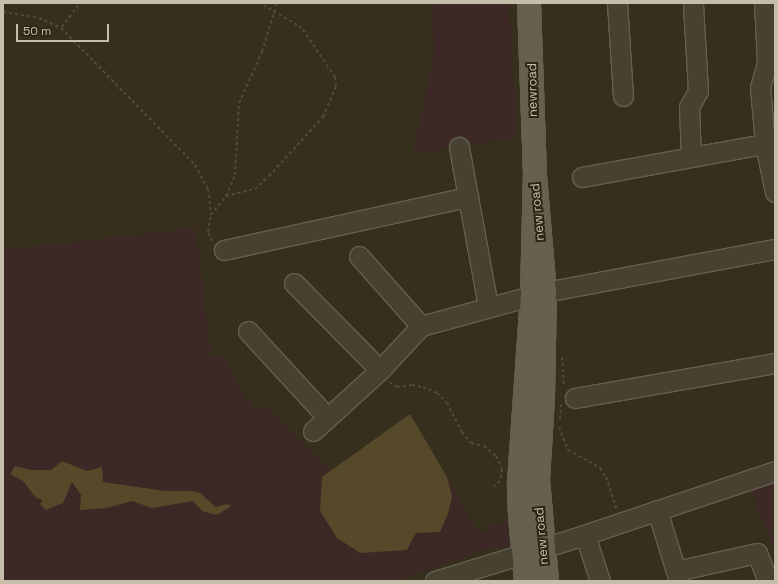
<!DOCTYPE html>
<html>
<head>
<meta charset="utf-8">
<style>
	body { margin:0 }
	#map { position:relative; width:778px; height:584px; overflow:hidden; background:#372f1e; font-family:"Space Grotesk",sans-serif }
	div>[style] { position:absolute }
	[style*='--x'] { left:calc(var(--x)*1px); top:calc(var(--y)*1px); width:calc(var(--w)*1px); rotate:calc(var(--a)*1deg) }
	.green>* { inset:0; background:#3c2824 }
	.water>* { inset:0; background:#56492a }
	.path>* { height:2px; margin-top:-1px; transform-origin:0; background:repeating-linear-gradient(90deg,#574540 0 3px,transparent 0 6px) }
	.roads { filter:drop-shadow(1px 0 #655f4f) drop-shadow(-1px 0 #655f4f) drop-shadow(0 1px #655f4f) drop-shadow(0 -1px #655f4f) }
	.minor>* { height:19px; margin:-9.5px; padding:0 9.5px; transform-origin:9.5px; border-radius:9.5px; background:#474132 }
	.major>* { height:22px; margin:-11px; padding:0 11px; transform-origin:11px; border-radius:11px; background:#68604f }
	span { translate:-50% -50%; white-space:nowrap; text-align:center; line-height:1.15; -webkit-text-stroke:4px #2b2517; paint-order:stroke }
	.street-label { font-size:13px; color:#c4beab }
	.frame { position:absolute; inset:0; border:4px solid #c4beab; pointer-events:none }
	.scale { position:absolute; left:16px; top:24px; width:93px; height:18px; box-sizing:border-box; border:2px solid #c4beab; border-top:0; padding-left:5px; font-size:12px; line-height:14px; white-space:nowrap; color:#c4beab; -webkit-text-stroke:3px #2b2517; paint-order:stroke }
</style>
</head>
<body>
<div id="map">
	<div class="green">
		<div style="clip-path:polygon(433px 3px,509px 3px,517px 138px,413px 154px,434px 53px)"></div>
		<div style="clip-path:polygon(196px 228px,211px 356px,221px 356px,254px 409px,265px 405px,330px 471px,322px 477px,416px 533px,440px 532px,452px 496px,447px 477px,479px 533px,498px 522px,511px 523px,514px 547px,487px 549px,397px 581px,3px 581px,3px 250px)"></div>
		<div style="clip-path:polygon(775px 471px,775px 544px,772px 545px,748px 482px)"></div>
	</div>
	<div class="water">
		<div style="clip-path:polygon(410px 414px,447px 477px,452px 496px,448px 514px,440px 532px,416px 533px,407px 550px,360px 553px,337px 538px,320px 511px,322px 477px)"></div>
		<div style="clip-path:polygon(62px 461px,87px 471px,102px 467px,103px 482px,165px 491px,192px 491px,200px 493px,216px 507px,227px 504px,231px 506px,217px 515px,202px 511px,193px 501px,152px 508px,132px 501px,107px 508px,80px 510px,81px 495px,72px 482px,63px 503px,46px 510px,40px 504px,43px 500px,36px 498px,23px 481px,10px 474px,15px 466px,31px 470px,51px 470px)"></div>
	</div>
	<div class="path">
		<div style="--x:3;--y:12;--w:36;--a:9"></div>
		<div style="--x:39;--y:18;--w:24;--a:24"></div>
		<div style="--x:61;--y:28;--w:192;--a:45.6"></div>
		<div style="--x:195;--y:165;--w:27;--a:62"></div>
		<div style="--x:208;--y:189;--w:26;--a:83"></div>
		<div style="--x:62;--y:27;--w:30;--a:-53"></div>
		<div style="--x:226;--y:196;--w:30;--a:-14"></div>
		<div style="--x:255;--y:189;--w:19;--a:-43"></div>
		<div style="--x:269;--y:176;--w:80;--a:-47.5"></div>
		<div style="--x:323;--y:117;--w:34;--a:-67"></div>
		<div style="--x:336;--y:86;--w:9;--a:-96"></div>
		<div style="--x:335;--y:77;--w:59;--a:-124"></div>
		<div style="--x:302;--y:28;--w:49;--a:-149.2"></div>
		<div style="--x:212;--y:241;--w:10;--a:-114"></div>
		<div style="--x:208;--y:232;--w:17;--a:-80"></div>
		<div style="--x:211;--y:215;--w:24;--a:-52"></div>
		<div style="--x:226;--y:196;--w:23;--a:-67"></div>
		<div style="--x:235;--y:175;--w:72;--a:-86.8"></div>
		<div style="--x:239;--y:103;--w:56;--a:-65.7"></div>
		<div style="--x:262;--y:52;--w:51;--a:-73"></div>
		<div style="--x:562;--y:357;--w:30;--a:86"></div>
		<div style="--x:389;--y:382;--w:9;--a:32"></div>
		<div style="--x:397;--y:387;--w:15;--a:-8"></div>
		<div style="--x:412;--y:385;--w:11;--a:10"></div>
		<div style="--x:423;--y:387;--w:15;--a:23"></div>
		<div style="--x:437;--y:393;--w:14;--a:45"></div>
		<div style="--x:447;--y:403;--w:33;--a:63"></div>
		<div style="--x:462;--y:432;--w:14;--a:51"></div>
		<div style="--x:471;--y:443;--w:13;--a:13"></div>
		<div style="--x:484;--y:446;--w:16;--a:40"></div>
		<div style="--x:496;--y:456;--w:14;--a:65"></div>
		<div style="--x:502;--y:469;--w:12;--a:99"></div>
		<div style="--x:500;--y:481;--w:8;--a:140"></div>
		<div style="--x:560;--y:419;--w:14;--a:-86"></div>
		<div style="--x:559;--y:427;--w:25;--a:69"></div>
		<div style="--x:568;--y:450;--w:37;--a:29"></div>
		<div style="--x:600;--y:468;--w:11;--a:56"></div>
		<div style="--x:606;--y:477;--w:33;--a:72"></div>
	</div>
	<div class="roads">
		<div class="minor">
			<div style="--x:617;--y:3;--w:93;--a:86.3"></div>
			<div style="--x:764;--y:3;--w:60;--a:87.1"></div>
			<div style="--x:767;--y:63;--w:25;--a:106"></div>
			<div style="--x:760;--y:87;--w:57;--a:85"></div>
			<div style="--x:765;--y:144;--w:49;--a:78.2"></div>
			<div style="--x:459;--y:147;--w:51;--a:79.8"></div>
			<div style="--x:691;--y:157;--w:50;--a:-92.3"></div>
			<div style="--x:689;--y:107;--w:18;--a:-61"></div>
			<div style="--x:698;--y:91;--w:88;--a:-93.3"></div>
			<div style="--x:582;--y:177;--w:196;--a:-10.3"></div>
			<div style="--x:224;--y:250;--w:250;--a:-12.3"></div>
			<div style="--x:468;--y:197;--w:111;--a:79.6"></div>
			<div style="--x:359;--y:256;--w:94;--a:48.5"></div>
			<div style="--x:294;--y:283;--w:122;--a:45.3"></div>
			<div style="--x:248;--y:331;--w:118;--a:47.4"></div>
			<div style="--x:575;--y:398;--w:203;--a:-9.9"></div>
			<div style="--x:313;--y:431;--w:91;--a:-42.3"></div>
			<div style="--x:380;--y:370;--w:60;--a:-47"></div>
			<div style="--x:421;--y:326;--w:129;--a:-15.3"></div>
			<div style="--x:545;--y:292;--w:234;--a:-10.6"></div>
			<div style="--x:657;--y:510;--w:74;--a:72.8"></div>
			<div style="--x:585;--y:535;--w:48;--a:71.9"></div>
			<div style="--x:676;--y:571;--w:83;--a:-12.5"></div>
			<div style="--x:757;--y:553;--w:30;--a:69"></div>
			<div style="--x:435;--y:581;--w:146;--a:-17.1"></div>
			<div style="--x:575;--y:538;--w:211;--a:-18.5"></div>
		</div>
		<div class="major">
			<div style="--x:529;--y:3;--w:173;--a:88"></div>
			<div style="--x:526;--y:581;--w:65;--a:-95.3"></div>
			<div style="--x:520;--y:516;--w:34;--a:-92"></div>
			<div style="--x:519;--y:482;--w:187;--a:-86"></div>
			<div style="--x:532;--y:295;--w:119;--a:-88.6"></div>
			<div style="--x:535;--y:176;--w:116;--a:85.1"></div>
			<div style="--x:545;--y:292;--w:106;--a:91.1"></div>
			<div style="--x:543;--y:398;--w:82;--a:93.5"></div>
			<div style="--x:538;--y:480;--w:101;--a:84.9"></div>
		</div>
	</div>
	<div class="street-label">
		<span style="left:533px;top:90px;rotate:-91deg">newroad</span>
		<span style="left:538px;top:212px;rotate:-95deg">new road</span>
		<span style="left:542px;top:536px;rotate:-95deg">new road</span>
	</div>
	<div class="frame"></div>
	<div class="scale">50 m</div>
</div>
</body>
</html>
